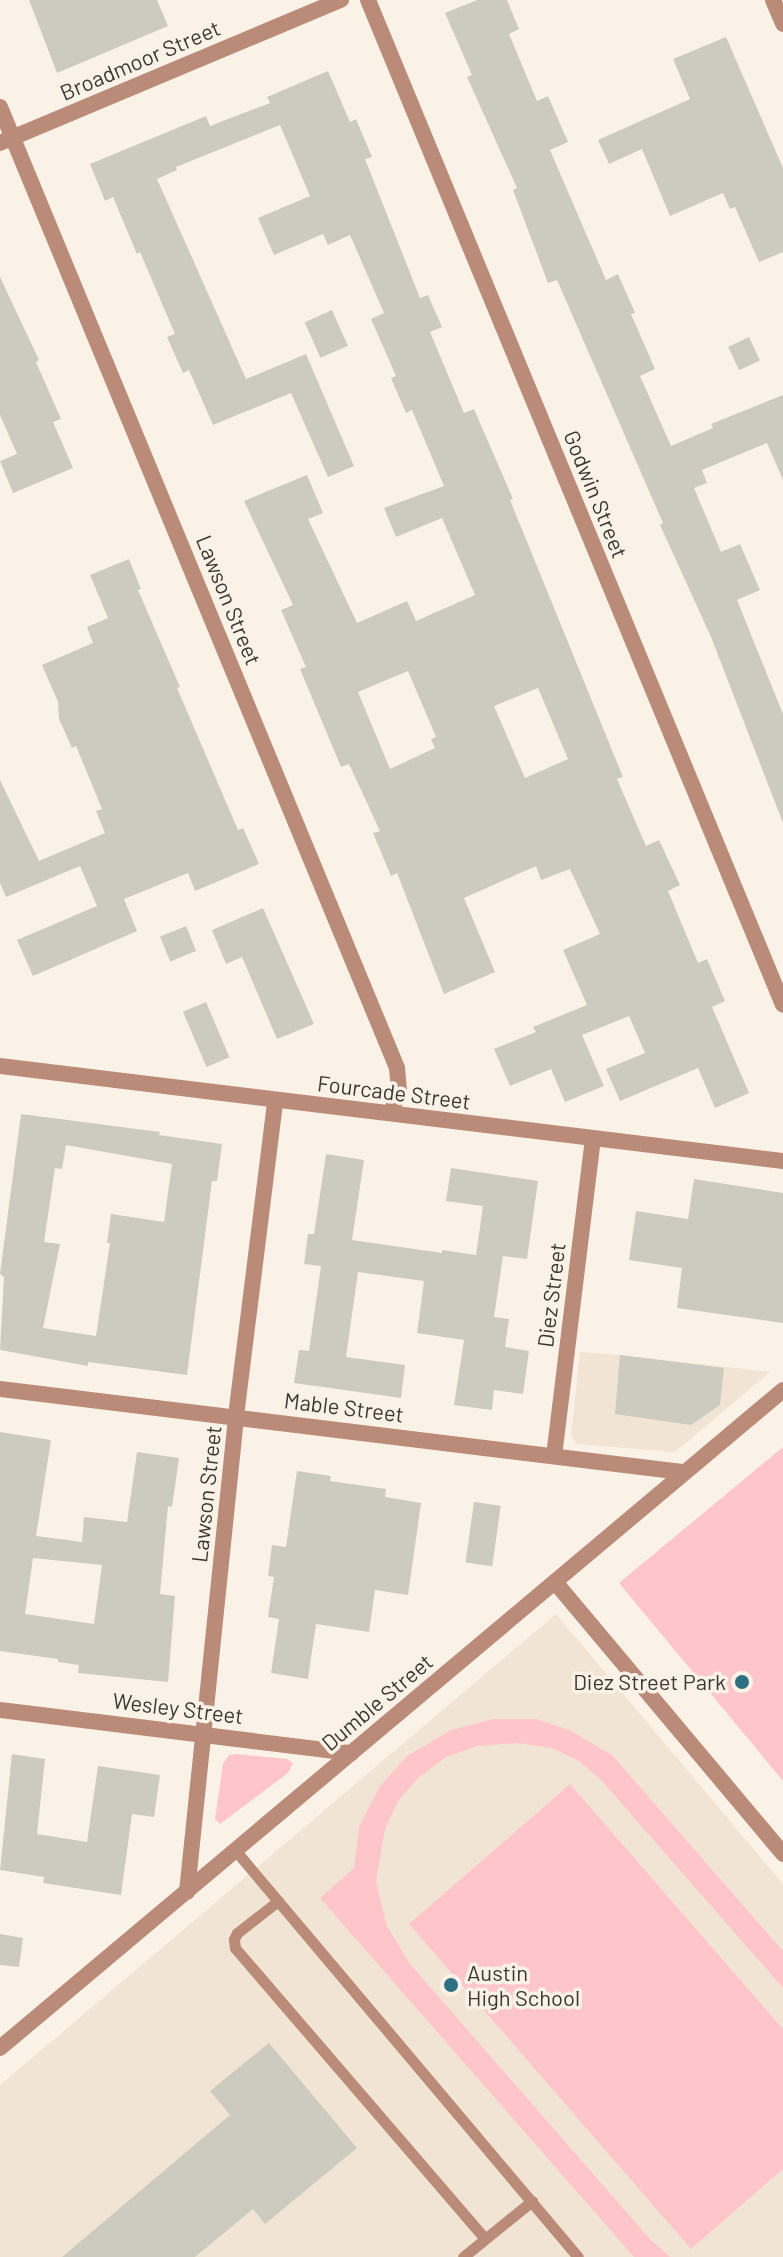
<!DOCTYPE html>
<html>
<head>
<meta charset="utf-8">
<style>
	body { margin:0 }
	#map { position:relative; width:783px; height:2257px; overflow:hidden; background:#fbf2e7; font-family:Barlow,sans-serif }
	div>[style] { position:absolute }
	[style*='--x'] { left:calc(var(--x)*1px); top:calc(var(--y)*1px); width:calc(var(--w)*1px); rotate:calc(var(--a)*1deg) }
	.built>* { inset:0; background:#f2e4d4 }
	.green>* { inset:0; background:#fec5ca }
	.building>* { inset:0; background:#cdcbbf; transform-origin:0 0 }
	.service>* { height:11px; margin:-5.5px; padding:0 5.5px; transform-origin:5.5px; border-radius:5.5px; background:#bb8b79 }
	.minor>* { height:16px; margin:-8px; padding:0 8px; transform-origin:8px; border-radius:8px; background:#bb8b79 }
	.tertiary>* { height:16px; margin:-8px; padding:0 8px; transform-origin:8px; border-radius:8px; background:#bb8b79 }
	.dots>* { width:22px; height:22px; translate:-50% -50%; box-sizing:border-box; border:4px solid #fbf2e7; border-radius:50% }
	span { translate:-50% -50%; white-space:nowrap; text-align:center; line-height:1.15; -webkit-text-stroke:7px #fbf2e7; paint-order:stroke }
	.street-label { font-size:22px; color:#3b3834 }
	.poi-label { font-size:22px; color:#3b3834 }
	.right { translate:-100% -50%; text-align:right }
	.left { translate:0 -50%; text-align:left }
</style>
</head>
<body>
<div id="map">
	<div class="built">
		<div style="clip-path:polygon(580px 1352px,620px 1355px,770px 1372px,675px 1452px,576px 1444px,571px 1435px)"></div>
		<div style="clip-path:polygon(556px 1614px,783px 1884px,783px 2257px,0 2257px,0 2085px)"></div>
	</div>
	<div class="green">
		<div style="clip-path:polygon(783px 1447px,783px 1781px,619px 1583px)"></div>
		<div style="clip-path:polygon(493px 1719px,536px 1719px,569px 1730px,612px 1755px,783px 1951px,783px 1988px,600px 1779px,579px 1761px,552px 1748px,517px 1743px,478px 1746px,446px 1757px,418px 1778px,398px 1801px,385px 1829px,376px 1881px,387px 1926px,410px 1964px,649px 2238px,670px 2257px,634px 2257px,320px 1898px,354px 1868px,359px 1827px,380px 1786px,407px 1756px,451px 1730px)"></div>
		<div style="clip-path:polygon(237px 1754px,287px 1759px,293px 1763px,288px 1773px,220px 1824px,215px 1819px,223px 1764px,229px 1755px)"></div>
		<div style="clip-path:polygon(570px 1784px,783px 2029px,783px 2169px,691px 2249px,409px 1924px)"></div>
	</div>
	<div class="building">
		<div style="clip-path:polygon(29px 0,157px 0,168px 26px,57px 73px)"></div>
		<div style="clip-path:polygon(477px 0,507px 0,519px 29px,509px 34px,537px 101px,548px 96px,568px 142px,550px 150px,606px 280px,618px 274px,635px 313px,631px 314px,655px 369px,640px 376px,671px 446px,713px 428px,711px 424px,783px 395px,783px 480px,767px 443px,702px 470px,707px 483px,694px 488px,721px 552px,740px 544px,760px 590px,737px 600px,783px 714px,783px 823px,711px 637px,660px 525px,663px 523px,557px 280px,548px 283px,513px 190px,517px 188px,467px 77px,472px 75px,445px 13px)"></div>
		<div style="clip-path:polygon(726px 37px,783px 168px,783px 252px,759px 262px,735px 207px,730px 209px,723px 193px,670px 216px,642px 149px,609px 164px,598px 140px,690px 99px,673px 59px)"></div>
		<div style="clip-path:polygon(evenodd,328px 71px,350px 122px,356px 119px,372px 157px,365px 159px,420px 298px,428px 295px,442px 327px,430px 332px,464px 413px,474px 409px,513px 499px,510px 500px,623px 777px,617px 779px,646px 846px,659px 840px,680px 885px,668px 891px,698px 963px,707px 959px,725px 1001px,712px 1007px,749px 1093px,715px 1108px,698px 1068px,620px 1101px,606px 1069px,645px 1053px,629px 1016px,582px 1035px,604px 1086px,565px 1102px,551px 1069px,510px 1086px,494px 1049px,536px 1032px,533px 1027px,587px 1005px,563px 950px,600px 934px,570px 869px,541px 880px,536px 866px,464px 898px,495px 972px,444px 994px,397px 873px,391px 876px,373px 833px,380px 831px,349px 764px,341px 767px,300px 669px,306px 667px,281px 610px,293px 605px,244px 501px,307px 475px,323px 513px,308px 519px,357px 623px,407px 601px,416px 621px,475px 595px,442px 518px,396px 537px,384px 508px,444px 486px,412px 410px,406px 413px,391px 378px,396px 376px,371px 319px,384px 313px,350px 235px,328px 245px,323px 234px,274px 255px,258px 218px,310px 196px,280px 125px,176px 167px,177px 170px,157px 179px,246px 379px,306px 354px,354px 466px,328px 477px,291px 393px,213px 425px,189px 370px,183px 373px,167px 337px,175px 334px,140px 252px,137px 254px,113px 197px,105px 201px,90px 164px,206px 116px,210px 126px,270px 103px,267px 97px,328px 71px,408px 671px,436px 737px,431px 739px,435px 748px,390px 769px,358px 692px,408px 671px,328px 71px,538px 688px,568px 759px,525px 778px,494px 706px,538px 688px)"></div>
		<div style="clip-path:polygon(0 277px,39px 360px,36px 362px,61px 419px,53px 422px,73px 468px,13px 493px,0 461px,17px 454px,0 415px)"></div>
		<div style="left:332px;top:310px;width:39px;height:30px;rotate:66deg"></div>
		<div style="left:749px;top:337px;width:26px;height:23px;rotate:65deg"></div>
		<div style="clip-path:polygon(129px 559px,141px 589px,138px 590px,180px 687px,177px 688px,238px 830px,243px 828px,259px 864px,195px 891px,188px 873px,124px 899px,137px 931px,33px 976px,17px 940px,97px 906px,80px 866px,6px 897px,0 883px,0 780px,39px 861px,105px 833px,96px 811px,102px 809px,76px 746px,72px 748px,59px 719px,58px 702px,42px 665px,93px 643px,87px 627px,108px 618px,90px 575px)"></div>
		<div style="clip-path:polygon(263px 908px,314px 1024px,277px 1039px,242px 957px,226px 964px,212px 930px)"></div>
		<div style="left:186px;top:926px;width:27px;height:28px;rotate:68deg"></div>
		<div style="left:206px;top:1002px;width:60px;height:25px;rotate:67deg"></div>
		<div style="clip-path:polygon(evenodd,21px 1114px,160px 1132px,159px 1135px,222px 1144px,217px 1181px,212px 1181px,187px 1375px,88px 1362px,88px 1366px,0 1350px,4px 1277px,0 1274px,21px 1114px,66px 1145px,172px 1164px,164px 1222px,111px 1214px,107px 1243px,110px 1243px,96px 1336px,43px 1328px,60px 1244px,44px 1242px,55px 1168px,62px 1169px,66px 1145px)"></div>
		<div style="clip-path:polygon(326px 1154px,364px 1160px,352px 1240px,442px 1253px,442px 1250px,476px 1255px,483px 1206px,446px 1201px,451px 1168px,538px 1181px,527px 1259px,503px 1256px,494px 1317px,509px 1319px,505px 1347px,529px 1351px,523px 1394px,494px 1390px,492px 1410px,454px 1405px,464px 1340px,417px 1333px,424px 1281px,358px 1272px,346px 1357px,405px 1365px,401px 1398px,294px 1383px,299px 1350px,309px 1351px,321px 1266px,304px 1264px,308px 1234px,314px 1234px)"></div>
		<div style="clip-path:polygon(694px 1179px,783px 1193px,783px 1323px,677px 1308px,682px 1268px,629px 1260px,636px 1211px,688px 1219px)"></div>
		<div style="clip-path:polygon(620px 1355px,724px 1368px,720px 1405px,691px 1425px,615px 1414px)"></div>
		<div style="clip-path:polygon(evenodd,0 1432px,51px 1440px,36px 1536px,82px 1542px,84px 1517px,127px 1522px,137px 1452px,179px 1458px,172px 1507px,168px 1506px,160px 1594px,175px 1596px,168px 1682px,78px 1673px,79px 1665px,58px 1662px,58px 1659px,0 1651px,0 1432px,33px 1558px,102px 1565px,94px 1624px,25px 1614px,33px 1558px)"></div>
		<div style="clip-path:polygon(297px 1471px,331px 1476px,330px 1481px,386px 1489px,385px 1497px,421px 1503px,408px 1595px,375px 1590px,369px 1632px,316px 1624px,308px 1679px,271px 1673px,279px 1619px,268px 1617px,274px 1577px,268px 1576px,272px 1545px,286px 1547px)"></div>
		<div style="left:474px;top:1502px;width:27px;height:61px;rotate:8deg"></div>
		<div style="clip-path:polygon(12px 1754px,45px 1759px,37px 1834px,87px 1842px,98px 1766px,160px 1775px,154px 1817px,132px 1814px,121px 1895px,43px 1883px,44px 1877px,0 1870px)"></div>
		<div style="clip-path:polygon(0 1934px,23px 1938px,19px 1967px,0 1965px)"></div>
		<div style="clip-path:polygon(269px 2043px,357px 2148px,265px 2224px,253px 2209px,195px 2257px,62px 2257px,230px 2115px,210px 2091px)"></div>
	</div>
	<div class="service">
		<div style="--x:235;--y:1850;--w:532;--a:49.88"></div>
		<div style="--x:278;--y:1901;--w:52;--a:142"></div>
		<div style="--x:237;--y:1933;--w:7;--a:117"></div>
		<div style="--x:234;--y:1939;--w:9;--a:84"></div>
		<div style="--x:235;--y:1948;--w:382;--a:49.3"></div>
		<div style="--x:463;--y:2257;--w:89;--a:-39.1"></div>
	</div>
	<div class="minor">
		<div style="--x:368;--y:0;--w:1087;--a:67.56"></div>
		<div style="--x:773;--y:0;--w:26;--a:67"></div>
		<div style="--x:0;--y:107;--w:1040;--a:67.55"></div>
		<div style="--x:397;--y:1068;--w:22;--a:85"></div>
		<div style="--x:399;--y:1090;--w:24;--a:109"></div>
		<div style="--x:0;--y:1066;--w:789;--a:6.92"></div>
		<div style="--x:0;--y:1389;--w:687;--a:6.94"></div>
		<div style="--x:554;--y:1456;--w:319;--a:-83"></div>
		<div style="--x:555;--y:1582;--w:355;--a:50"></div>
		<div style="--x:187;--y:1892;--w:479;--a:-84.1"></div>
		<div style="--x:236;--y:1416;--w:317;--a:-82.9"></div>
	</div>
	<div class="tertiary">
		<div style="--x:0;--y:143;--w:370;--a:-22.8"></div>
		<div style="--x:0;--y:1710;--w:354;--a:7"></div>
		<div style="--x:0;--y:2048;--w:1023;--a:-40.04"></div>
	</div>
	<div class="dots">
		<div style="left:742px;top:1682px;background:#2d7082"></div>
		<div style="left:451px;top:1985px;background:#2d7082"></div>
	</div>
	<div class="street-label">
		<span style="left:140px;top:60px;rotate:-23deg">Broadmoor Street</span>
		<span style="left:596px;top:494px;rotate:68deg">Godwin Street</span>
		<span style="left:229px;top:600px;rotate:68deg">Lawson Street</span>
		<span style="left:394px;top:1092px;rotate:7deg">Fourcade Street</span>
		<span style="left:551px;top:1295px;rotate:-83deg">Diez Street</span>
		<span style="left:344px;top:1407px;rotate:7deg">Mable Street</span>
		<span style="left:206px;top:1494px;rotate:-84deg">Lawson Street</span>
		<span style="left:377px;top:1702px;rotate:-40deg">Dumble Street</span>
		<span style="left:178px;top:1708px;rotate:7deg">Wesley Street</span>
	</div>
	<div class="poi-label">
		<span class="right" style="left:726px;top:1682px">Diez Street Park</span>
		<span class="left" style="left:467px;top:1985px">Austin<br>High School</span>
	</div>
</div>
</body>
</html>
